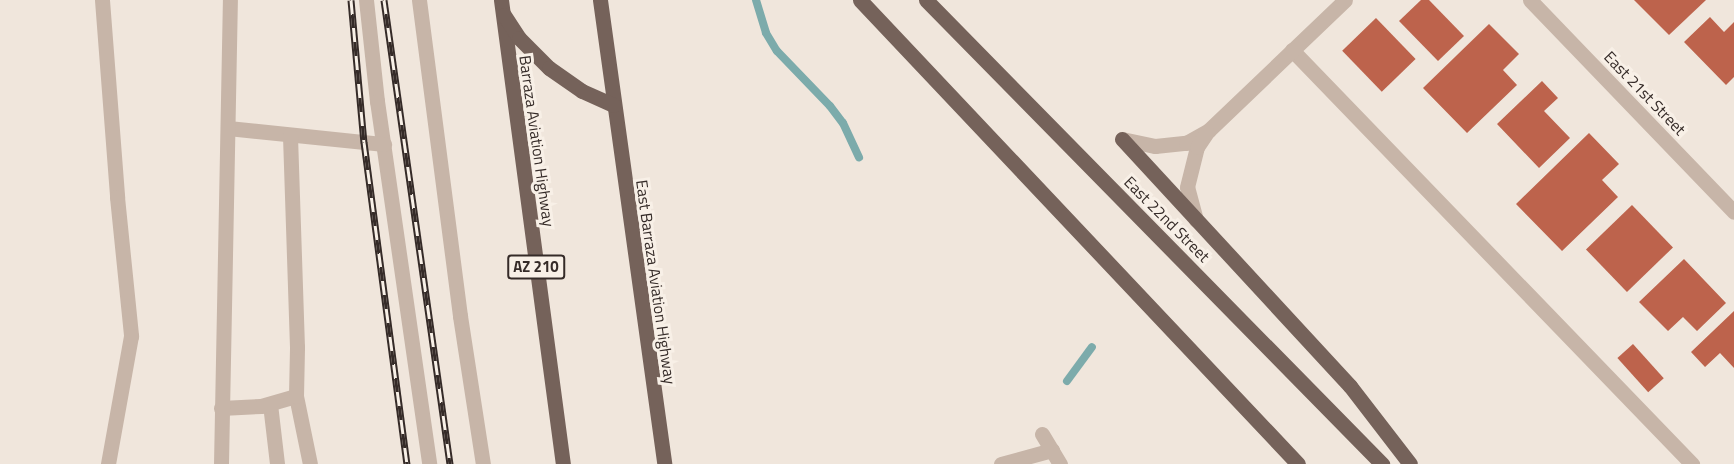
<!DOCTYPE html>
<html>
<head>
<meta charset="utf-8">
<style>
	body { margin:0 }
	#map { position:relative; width:1734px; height:464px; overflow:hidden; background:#f0e6dc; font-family:"Titillium Web",sans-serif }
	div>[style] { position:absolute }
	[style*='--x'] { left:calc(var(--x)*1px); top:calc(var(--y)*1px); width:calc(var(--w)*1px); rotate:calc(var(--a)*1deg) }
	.stream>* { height:8px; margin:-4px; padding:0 4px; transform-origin:4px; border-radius:4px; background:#7cabab }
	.building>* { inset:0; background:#bd634c; transform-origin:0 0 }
	.lane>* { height:15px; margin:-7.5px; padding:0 7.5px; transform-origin:7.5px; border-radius:7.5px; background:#c7b5a8 }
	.street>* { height:15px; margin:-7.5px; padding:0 7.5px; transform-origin:7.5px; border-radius:7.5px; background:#c7b5a8 }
	.primary>* { height:15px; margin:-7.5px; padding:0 7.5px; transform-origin:7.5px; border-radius:7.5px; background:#75625a }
	.rail>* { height:7px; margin-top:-3.5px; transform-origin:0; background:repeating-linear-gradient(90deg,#f8f0e7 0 14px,#352b28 0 28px); box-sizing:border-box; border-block:2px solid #352b28 }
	span { translate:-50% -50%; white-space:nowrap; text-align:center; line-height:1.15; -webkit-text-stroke:6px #f8f0e7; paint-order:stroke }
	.shield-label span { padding:2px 4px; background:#f8f0e7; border:2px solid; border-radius:4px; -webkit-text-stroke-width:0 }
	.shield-label { font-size:15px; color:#352b28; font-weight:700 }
	.street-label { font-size:16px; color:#352b28 }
</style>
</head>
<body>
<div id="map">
	<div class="stream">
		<div style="--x:756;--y:0;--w:34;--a:73"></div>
		<div style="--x:766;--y:33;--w:21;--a:59"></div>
		<div style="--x:777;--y:51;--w:76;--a:46.1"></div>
		<div style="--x:830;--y:106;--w:21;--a:53"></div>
		<div style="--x:843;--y:123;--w:38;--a:65"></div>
		<div style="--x:1067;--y:381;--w:42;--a:-53.7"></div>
	</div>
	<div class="building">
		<div style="clip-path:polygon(1421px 0,1429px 0,1464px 36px,1438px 61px,1399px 21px)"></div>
		<div style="clip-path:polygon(1634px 0,1706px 0,1669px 35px)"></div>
		<div style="clip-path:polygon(1710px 17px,1724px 32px,1734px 22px,1734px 77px,1726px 85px,1684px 42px)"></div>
		<div style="left:1376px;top:18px;width:57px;height:47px;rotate:46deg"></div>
		<div style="clip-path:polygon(1489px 24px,1519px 54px,1503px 70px,1517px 85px,1467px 133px,1423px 88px)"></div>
		<div style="clip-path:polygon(1542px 81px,1558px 98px,1544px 111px,1570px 138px,1539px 168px,1497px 124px)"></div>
		<div style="clip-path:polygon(1589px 133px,1619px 164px,1602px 180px,1618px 197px,1562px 251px,1516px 204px)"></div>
		<div style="left:1632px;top:205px;width:59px;height:64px;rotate:46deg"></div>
		<div style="clip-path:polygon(1684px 259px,1726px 303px,1697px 331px,1683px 317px,1668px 331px,1639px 302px)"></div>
		<div style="clip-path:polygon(1734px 311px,1734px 368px,1720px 353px,1705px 367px,1691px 352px)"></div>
		<div style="left:1633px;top:344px;width:46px;height:21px;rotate:48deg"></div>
	</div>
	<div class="lane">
		<div style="--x:102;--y:0;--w:198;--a:85.6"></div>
		<div style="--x:117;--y:197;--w:140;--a:84.2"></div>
		<div style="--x:131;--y:336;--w:130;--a:100.2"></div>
		<div style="--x:366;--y:0;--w:102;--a:83.8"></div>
		<div style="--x:377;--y:101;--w:367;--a:81.8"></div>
		<div style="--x:419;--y:0;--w:319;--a:82.6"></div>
		<div style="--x:460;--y:316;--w:150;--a:81.2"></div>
		<div style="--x:1292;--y:50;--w:576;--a:45.99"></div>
		<div style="--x:228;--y:128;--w:157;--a:5.9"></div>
		<div style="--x:296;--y:396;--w:69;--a:78.4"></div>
		<div style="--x:270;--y:404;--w:60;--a:83.3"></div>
		<div style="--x:221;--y:408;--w:40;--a:-2.9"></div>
		<div style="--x:261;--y:406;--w:36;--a:-16"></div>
		<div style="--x:296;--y:396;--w:49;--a:-88.8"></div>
		<div style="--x:297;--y:347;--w:212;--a:-91.9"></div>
		<div style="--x:221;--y:464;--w:464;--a:-88.9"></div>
		<div style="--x:1001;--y:464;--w:53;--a:-15.4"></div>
	</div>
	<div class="street">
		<div style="--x:1530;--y:0;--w:294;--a:46.1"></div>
		<div style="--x:1122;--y:139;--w:34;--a:12"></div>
		<div style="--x:1155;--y:146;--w:31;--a:-6"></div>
		<div style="--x:1186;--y:143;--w:26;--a:-29"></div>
		<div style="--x:1209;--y:130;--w:188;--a:-43.7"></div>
		<div style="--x:1196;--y:220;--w:34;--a:-105"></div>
		<div style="--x:1187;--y:187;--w:41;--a:-76"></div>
		<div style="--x:1197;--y:147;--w:18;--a:-56"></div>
		<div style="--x:1042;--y:434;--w:35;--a:59"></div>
	</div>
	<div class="primary">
		<div style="--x:501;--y:0;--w:468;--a:82.4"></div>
		<div style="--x:600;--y:0;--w:468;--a:82.1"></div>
		<div style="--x:860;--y:0;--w:638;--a:46.65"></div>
		<div style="--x:926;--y:0;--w:651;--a:45.5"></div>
		<div style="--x:504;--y:15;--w:27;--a:57"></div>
		<div style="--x:519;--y:38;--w:42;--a:45"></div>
		<div style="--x:549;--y:68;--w:40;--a:34.9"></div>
		<div style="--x:582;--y:91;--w:34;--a:24"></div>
		<div style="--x:1122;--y:139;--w:336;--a:47.3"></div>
		<div style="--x:1350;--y:386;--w:98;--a:52.4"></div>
	</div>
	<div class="rail">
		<div style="--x:351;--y:0;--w:143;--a:84.8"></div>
		<div style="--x:364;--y:142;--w:325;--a:82.4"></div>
		<div style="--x:384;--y:0;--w:469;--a:81.9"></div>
	</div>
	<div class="shield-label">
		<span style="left:536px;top:267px">AZ 210</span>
	</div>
	<div class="street-label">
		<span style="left:1645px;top:93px;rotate:46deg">East 21st Street</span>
		<span style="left:537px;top:141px;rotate:82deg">Barraza Aviation Highway</span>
		<span style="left:1167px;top:219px;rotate:45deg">East 22nd Street</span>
		<span style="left:656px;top:282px;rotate:82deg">East Barraza Aviation Highway</span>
	</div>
</div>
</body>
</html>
